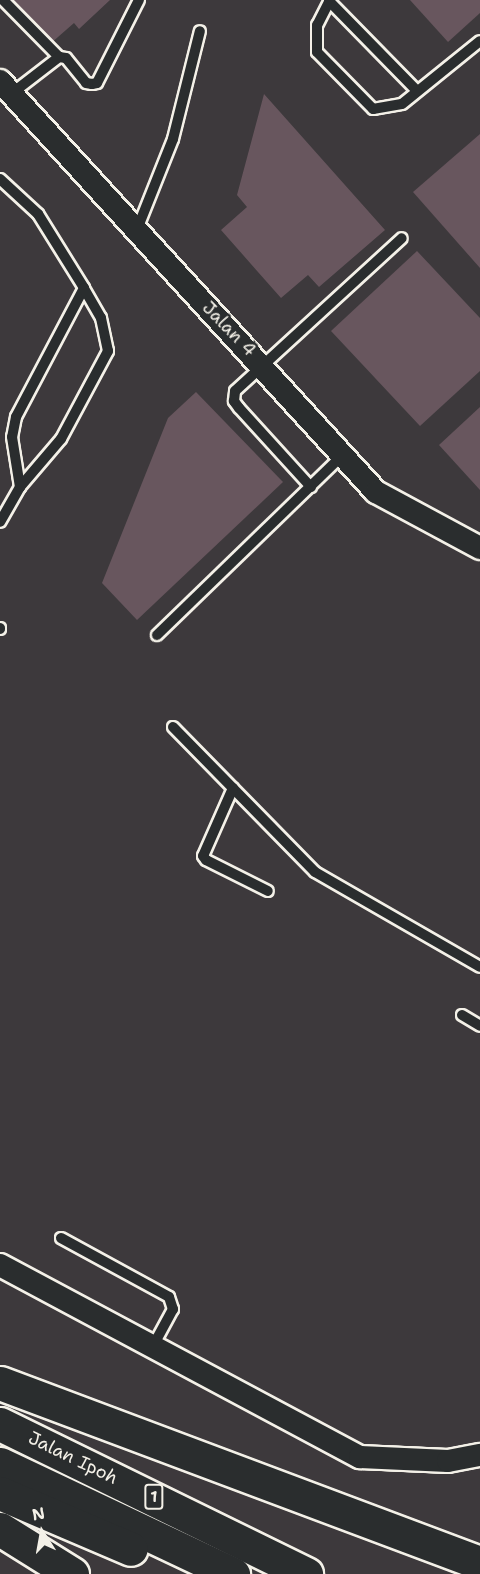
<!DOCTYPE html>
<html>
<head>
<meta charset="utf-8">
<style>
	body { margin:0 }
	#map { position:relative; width:480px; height:1574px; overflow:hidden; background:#3d393c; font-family:"Shantell Sans",sans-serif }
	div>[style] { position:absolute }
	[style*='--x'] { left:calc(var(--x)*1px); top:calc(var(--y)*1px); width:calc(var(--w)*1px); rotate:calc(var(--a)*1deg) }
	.building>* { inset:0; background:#68565e }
	.roads { filter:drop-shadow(2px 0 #f4f1e8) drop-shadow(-2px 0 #f4f1e8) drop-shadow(0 2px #f4f1e8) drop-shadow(0 -2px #f4f1e8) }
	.service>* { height:10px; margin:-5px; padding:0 5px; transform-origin:5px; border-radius:5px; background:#2a2d2e }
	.minor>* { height:22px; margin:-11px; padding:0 11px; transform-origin:11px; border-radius:11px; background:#2a2d2e }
	.trunk>* { height:33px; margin:-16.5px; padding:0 16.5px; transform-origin:16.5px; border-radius:16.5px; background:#2a2d2e }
	span { translate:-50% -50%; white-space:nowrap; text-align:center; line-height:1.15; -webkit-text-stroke:5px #2a2d2e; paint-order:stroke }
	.shield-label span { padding:2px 4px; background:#2a2d2e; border:2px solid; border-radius:4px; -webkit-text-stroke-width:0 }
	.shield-label { font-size:16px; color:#f4f1e8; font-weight:700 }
	.street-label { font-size:18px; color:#f4f1e8 }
	.north { position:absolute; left:12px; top:1502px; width:60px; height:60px; -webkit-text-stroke:4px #2a2d2e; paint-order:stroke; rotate:349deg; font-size:16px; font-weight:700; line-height:24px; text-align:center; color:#f4f1e8 }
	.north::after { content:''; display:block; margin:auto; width:21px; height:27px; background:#f4f1e8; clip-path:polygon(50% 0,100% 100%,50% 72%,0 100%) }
</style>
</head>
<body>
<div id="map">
	<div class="building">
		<div style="clip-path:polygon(10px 0,110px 0,79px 29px,74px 23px,50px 44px)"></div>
		<div style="clip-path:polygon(410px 0,480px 0,480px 13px,448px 42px)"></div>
		<div style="clip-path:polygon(264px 94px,385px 230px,319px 287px,308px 275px,281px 298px,221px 230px,247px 207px,237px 195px)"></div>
		<div style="clip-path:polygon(480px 134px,480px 268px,413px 192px)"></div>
		<div style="clip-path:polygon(417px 251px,480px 318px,480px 371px,420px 426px,331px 331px)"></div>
		<div style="clip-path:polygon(196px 392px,283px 482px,137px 620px,102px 583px,168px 418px)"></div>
		<div style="clip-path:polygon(480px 407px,480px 490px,439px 445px)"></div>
	</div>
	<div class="roads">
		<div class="service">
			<div style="--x:3;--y:0;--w:80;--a:45.5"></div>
			<div style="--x:59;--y:57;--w:7;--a:8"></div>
			<div style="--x:66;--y:58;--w:32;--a:51"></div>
			<div style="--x:86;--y:83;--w:6;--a:9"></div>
			<div style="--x:92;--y:84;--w:5;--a:-11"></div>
			<div style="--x:97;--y:83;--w:93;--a:-63.2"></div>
			<div style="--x:330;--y:0;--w:28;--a:117"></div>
			<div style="--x:317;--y:25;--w:27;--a:90"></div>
			<div style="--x:317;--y:52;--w:80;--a:45.5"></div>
			<div style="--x:373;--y:109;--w:29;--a:-10"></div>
			<div style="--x:402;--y:104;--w:100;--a:-38.9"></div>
			<div style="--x:329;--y:1;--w:126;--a:45.6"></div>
			<div style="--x:11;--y:94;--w:61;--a:-37.6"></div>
			<div style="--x:0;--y:179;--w:52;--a:42.6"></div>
			<div style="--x:38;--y:214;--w:87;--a:58.1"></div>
			<div style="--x:84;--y:288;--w:146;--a:117.8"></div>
			<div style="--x:16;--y:417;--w:20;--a:101"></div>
			<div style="--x:12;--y:437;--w:51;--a:80.9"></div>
			<div style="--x:20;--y:487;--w:40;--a:119.7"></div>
			<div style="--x:136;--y:232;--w:100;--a:-68.3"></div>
			<div style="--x:173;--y:139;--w:111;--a:-76"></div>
			<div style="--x:20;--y:487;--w:63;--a:-49.5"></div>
			<div style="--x:61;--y:439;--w:100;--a:-61.9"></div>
			<div style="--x:108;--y:351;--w:34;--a:-102"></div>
			<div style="--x:101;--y:318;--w:34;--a:-120"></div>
			<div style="--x:311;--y:487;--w:107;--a:-132.3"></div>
			<div style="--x:239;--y:408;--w:9;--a:-126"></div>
			<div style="--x:234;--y:401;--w:10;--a:-84"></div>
			<div style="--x:235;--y:391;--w:226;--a:-42.5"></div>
			<div style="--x:0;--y:628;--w:1;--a:90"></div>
			<div style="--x:157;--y:635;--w:259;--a:-44.1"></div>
			<div style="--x:173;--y:727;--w:203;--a:45.6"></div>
			<div style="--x:315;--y:872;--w:190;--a:29.9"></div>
			<div style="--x:233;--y:788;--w:74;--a:113.8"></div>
			<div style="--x:203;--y:856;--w:5;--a:53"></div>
			<div style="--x:206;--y:860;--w:69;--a:26.6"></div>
			<div style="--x:462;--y:1015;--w:21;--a:31"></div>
			<div style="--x:61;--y:1238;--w:123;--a:28.6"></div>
			<div style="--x:169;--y:1297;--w:13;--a:72"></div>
			<div style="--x:173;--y:1309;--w:44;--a:118.3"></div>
		</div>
		<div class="minor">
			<div style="--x:0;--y:81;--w:557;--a:47.55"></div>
			<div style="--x:376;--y:492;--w:118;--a:28.3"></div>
			<div style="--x:0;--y:1265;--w:408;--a:28.1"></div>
			<div style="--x:360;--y:1457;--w:88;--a:2.6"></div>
			<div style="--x:448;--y:1461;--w:33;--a:-11"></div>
		</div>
		<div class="trunk">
			<div style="--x:0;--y:1383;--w:513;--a:20.56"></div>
			<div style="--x:0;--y:1424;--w:341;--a:26.1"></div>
			<div style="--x:0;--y:1464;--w:258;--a:25.3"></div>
			<div style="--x:0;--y:1493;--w:142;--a:23.1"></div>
			<div style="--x:0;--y:1529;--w:85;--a:32"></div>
		</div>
	</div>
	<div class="shield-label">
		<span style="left:154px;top:1497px">1</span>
	</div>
	<div class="street-label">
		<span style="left:229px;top:329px;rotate:46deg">Jalan 4</span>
		<span style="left:73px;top:1458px;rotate:26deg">Jalan Ipoh</span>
	</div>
	<div class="north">N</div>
</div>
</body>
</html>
